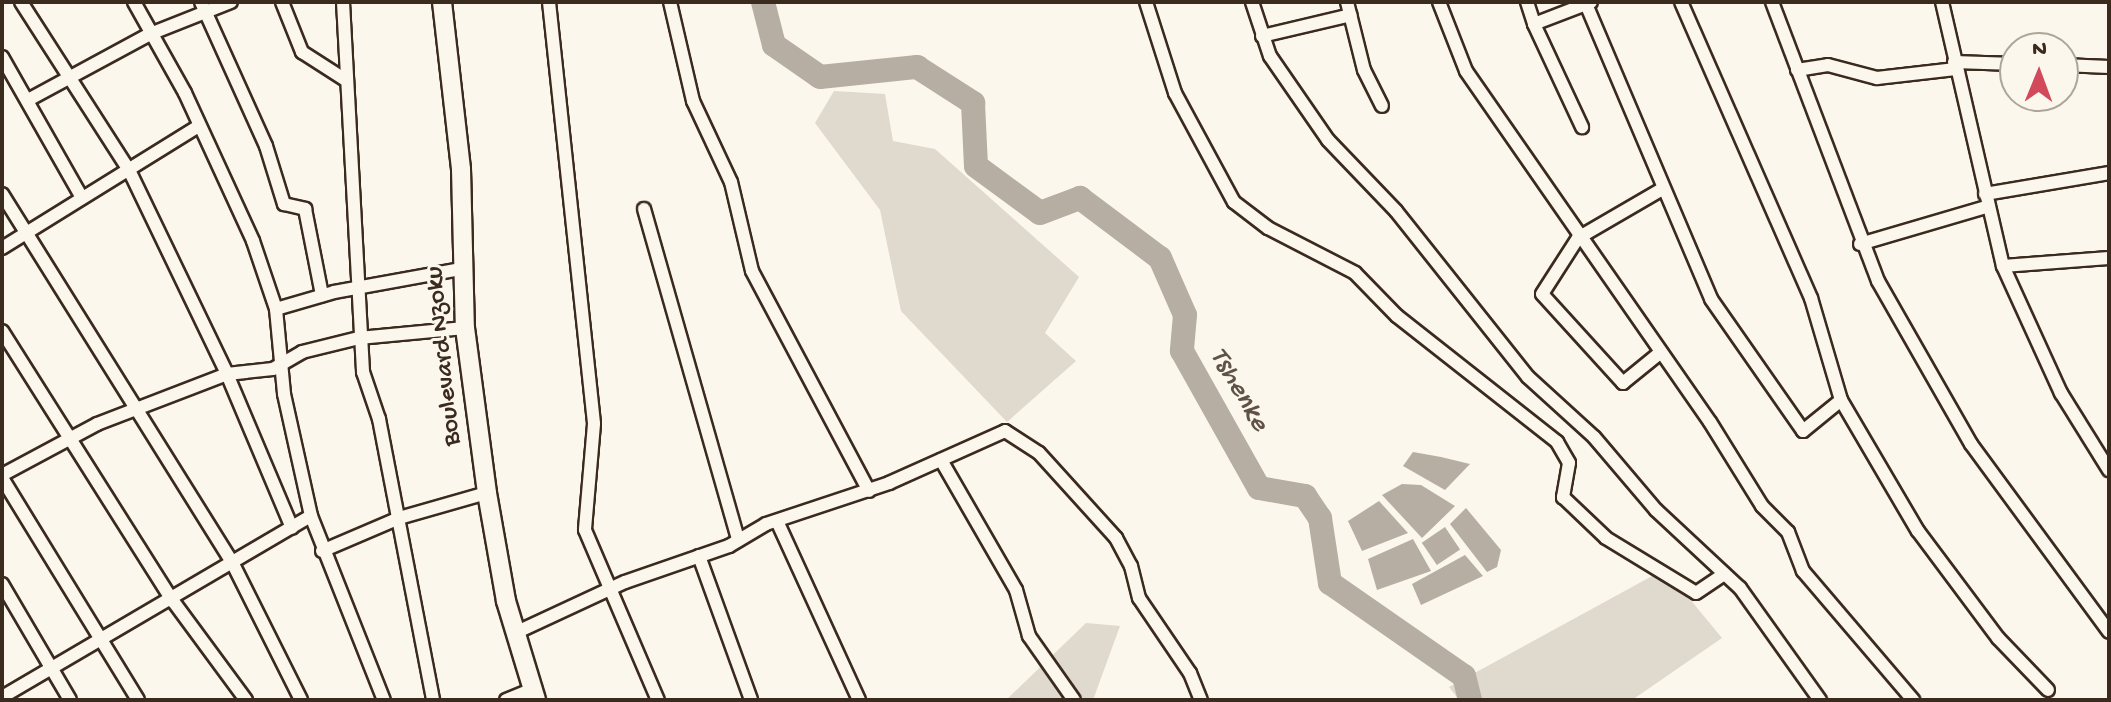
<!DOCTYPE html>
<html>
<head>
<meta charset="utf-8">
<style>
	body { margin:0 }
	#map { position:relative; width:2111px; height:702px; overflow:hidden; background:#fbf7ec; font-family:"Gochi Hand",sans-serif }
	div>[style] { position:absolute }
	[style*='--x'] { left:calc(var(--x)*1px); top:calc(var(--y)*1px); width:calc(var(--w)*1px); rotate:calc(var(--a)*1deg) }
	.green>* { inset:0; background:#dfd9ce }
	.water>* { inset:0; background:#b6aea2; transform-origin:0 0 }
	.river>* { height:24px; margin:-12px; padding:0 12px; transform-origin:12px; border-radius:12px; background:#b6aea2 }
	.roads { filter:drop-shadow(2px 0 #3b2a1e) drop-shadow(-2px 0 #3b2a1e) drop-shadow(0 2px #3b2a1e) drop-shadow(0 -2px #3b2a1e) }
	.street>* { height:12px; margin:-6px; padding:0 6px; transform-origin:6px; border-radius:6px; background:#fbf7ec }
	.secondary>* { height:18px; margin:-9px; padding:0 9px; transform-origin:9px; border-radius:9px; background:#fbf7ec }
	span { translate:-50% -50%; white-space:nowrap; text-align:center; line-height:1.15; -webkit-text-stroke:6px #fbf7ec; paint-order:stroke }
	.street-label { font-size:26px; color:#3b2a1e }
	.water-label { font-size:28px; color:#605246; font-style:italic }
	.frame { position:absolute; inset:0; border:4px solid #3b2a1e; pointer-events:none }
	.north { position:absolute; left:1999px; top:32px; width:80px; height:80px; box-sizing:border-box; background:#fbf7ec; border:2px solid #aea59a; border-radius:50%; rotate:1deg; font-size:22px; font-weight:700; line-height:32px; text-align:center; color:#3b2a1e }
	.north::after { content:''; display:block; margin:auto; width:28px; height:36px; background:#d1495b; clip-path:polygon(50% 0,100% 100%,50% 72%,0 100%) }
</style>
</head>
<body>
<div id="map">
	<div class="green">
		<div style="clip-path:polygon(834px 91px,885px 94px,893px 141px,935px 149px,1079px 277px,1045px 333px,1076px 361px,1007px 422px,901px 311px,880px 210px,815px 123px)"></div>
		<div style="clip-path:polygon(1665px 569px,1722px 638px,1632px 700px,1459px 700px,1449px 687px)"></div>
		<div style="clip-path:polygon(1086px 623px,1120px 626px,1093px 700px,1006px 700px)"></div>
	</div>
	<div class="water">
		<div style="clip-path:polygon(1413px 452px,1441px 457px,1470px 464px,1445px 490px,1403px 466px)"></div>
		<div style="clip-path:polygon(1402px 484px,1421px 485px,1455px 506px,1422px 538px,1382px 495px)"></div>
		<div style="clip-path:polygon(1379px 501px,1408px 533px,1362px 551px,1348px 521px)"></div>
		<div style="clip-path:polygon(1466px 508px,1501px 550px,1497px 567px,1487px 572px,1450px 524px)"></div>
		<div style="left:1445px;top:527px;width:27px;height:28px;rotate:56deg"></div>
		<div style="clip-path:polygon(1413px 539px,1431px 571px,1377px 590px,1368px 559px)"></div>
		<div style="clip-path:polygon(1465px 555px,1483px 576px,1421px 605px,1412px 584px)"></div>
	</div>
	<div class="river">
		<div style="--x:763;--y:2;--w:44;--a:75.7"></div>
		<div style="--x:774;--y:45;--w:56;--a:34.8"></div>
		<div style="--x:820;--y:77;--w:98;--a:-5.9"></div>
		<div style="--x:917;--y:67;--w:67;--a:32.7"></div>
		<div style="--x:973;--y:103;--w:63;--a:87.3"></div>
		<div style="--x:976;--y:166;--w:79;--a:36.3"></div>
		<div style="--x:1040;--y:213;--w:43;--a:-20.6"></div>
		<div style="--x:1080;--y:198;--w:100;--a:36.9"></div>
		<div style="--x:1160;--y:258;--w:62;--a:66.3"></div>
		<div style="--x:1185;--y:315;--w:36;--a:95"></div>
		<div style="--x:1182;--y:351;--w:157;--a:60.7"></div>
		<div style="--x:1259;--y:488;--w:47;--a:9.9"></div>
		<div style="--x:1305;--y:496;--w:27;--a:56"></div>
		<div style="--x:1320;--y:518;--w:66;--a:81.3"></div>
		<div style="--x:1330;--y:583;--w:163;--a:34.8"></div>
		<div style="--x:1464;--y:676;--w:25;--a:76"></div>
	</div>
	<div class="roads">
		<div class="street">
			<div style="--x:21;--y:2;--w:200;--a:57.3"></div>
			<div style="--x:129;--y:170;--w:226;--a:64.3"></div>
			<div style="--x:227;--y:374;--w:167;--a:67.1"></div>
			<div style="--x:134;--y:2;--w:104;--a:60.7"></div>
			<div style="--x:185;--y:93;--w:163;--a:65.3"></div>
			<div style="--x:253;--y:241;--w:72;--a:71.3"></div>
			<div style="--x:276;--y:309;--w:85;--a:84.6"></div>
			<div style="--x:284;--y:394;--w:125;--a:77.5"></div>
			<div style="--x:311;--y:516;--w:198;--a:68.4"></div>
			<div style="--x:201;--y:2;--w:158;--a:65.7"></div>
			<div style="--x:266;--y:146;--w:61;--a:72.8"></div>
			<div style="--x:284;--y:204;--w:22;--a:13"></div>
			<div style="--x:305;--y:209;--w:88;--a:78.8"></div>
			<div style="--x:282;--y:2;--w:54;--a:68.2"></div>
			<div style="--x:302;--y:52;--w:50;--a:32.7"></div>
			<div style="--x:343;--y:2;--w:371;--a:86.9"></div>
			<div style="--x:363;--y:372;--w:50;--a:71.2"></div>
			<div style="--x:379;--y:419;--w:286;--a:79.1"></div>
			<div style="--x:549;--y:2;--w:424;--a:83.9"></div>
			<div style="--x:594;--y:424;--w:106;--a:94.9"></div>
			<div style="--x:585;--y:530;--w:185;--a:66.8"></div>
			<div style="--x:670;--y:2;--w:102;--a:76.9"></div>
			<div style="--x:693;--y:101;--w:89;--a:64.9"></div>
			<div style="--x:731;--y:182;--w:91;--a:76.7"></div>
			<div style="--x:752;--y:271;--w:249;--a:62"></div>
			<div style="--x:1146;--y:2;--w:96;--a:72.3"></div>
			<div style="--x:1175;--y:93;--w:124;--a:61.6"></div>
			<div style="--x:1234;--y:202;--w:43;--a:37.4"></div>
			<div style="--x:1268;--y:228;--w:98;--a:27.3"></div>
			<div style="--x:1355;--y:273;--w:60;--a:45.7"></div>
			<div style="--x:1397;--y:316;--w:204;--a:38.2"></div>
			<div style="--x:1557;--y:442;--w:24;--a:60"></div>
			<div style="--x:1569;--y:463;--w:35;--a:100"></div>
			<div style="--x:1563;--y:497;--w:59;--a:43.6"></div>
			<div style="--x:1606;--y:538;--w:105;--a:31.4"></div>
			<div style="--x:1696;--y:593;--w:34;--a:-34"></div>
			<div style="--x:1252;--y:2;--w:57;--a:71.6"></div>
			<div style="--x:1270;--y:56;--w:102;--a:55.4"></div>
			<div style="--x:1328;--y:140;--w:98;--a:46.2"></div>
			<div style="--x:1396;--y:211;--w:212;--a:51.5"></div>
			<div style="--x:1528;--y:377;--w:89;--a:42.3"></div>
			<div style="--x:1594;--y:437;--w:96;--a:49.7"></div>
			<div style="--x:1656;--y:510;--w:115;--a:42.9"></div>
			<div style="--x:1740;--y:588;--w:138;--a:54.5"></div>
			<div style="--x:1347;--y:2;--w:70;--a:76"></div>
			<div style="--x:1364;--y:70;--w:40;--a:63.4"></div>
			<div style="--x:1439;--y:2;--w:74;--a:68.6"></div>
			<div style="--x:1466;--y:71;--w:427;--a:55.2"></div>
			<div style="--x:1710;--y:422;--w:99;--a:58.2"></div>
			<div style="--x:1762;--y:506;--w:37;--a:45"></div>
			<div style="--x:1788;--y:532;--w:42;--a:69"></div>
			<div style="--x:1803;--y:571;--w:170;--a:49.5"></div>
			<div style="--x:1527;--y:2;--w:23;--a:72"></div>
			<div style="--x:1534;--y:24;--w:61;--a:-21.1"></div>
			<div style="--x:1772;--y:2;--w:298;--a:69.2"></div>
			<div style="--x:1878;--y:281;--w:188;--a:60.3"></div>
			<div style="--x:1971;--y:444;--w:233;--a:53.7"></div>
			<div style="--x:1942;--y:2;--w:271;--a:77"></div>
			<div style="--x:2003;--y:266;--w:140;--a:65.5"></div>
			<div style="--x:2061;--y:393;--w:91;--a:58.1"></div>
			<div style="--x:1586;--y:4;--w:320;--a:67"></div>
			<div style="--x:1711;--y:299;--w:161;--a:55.1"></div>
			<div style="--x:1803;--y:431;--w:49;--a:-39.2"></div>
			<div style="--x:1841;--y:400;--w:106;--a:-106.4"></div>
			<div style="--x:1811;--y:298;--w:323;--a:-113.7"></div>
			<div style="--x:1534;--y:24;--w:114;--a:65"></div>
			<div style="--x:1262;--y:36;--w:91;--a:-13.3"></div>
			<div style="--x:2;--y:57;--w:162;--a:60.4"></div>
			<div style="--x:1954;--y:62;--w:61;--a:1.9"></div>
			<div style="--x:2063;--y:65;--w:46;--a:2.5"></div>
			<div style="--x:1797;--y:70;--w:31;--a:-9"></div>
			<div style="--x:1828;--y:65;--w:51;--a:14.9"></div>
			<div style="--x:1877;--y:78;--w:79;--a:-6.6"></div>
			<div style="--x:28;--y:100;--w:139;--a:-28.4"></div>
			<div style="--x:150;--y:34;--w:87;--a:-21.6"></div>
			<div style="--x:2;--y:194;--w:436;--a:58"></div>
			<div style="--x:233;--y:564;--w:152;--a:63.4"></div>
			<div style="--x:1985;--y:194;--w:126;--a:-9.6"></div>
			<div style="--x:644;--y:209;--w:344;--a:74.1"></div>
			<div style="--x:1860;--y:244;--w:134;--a:-16.4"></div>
			<div style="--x:2;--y:248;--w:232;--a:-31.8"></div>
			<div style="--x:2003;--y:266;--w:106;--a:-4.3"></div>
			<div style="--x:276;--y:309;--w:60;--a:-16.3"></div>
			<div style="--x:334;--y:292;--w:128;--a:-10.3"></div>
			<div style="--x:2;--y:331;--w:320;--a:57.7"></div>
			<div style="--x:173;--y:601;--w:123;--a:53.6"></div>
			<div style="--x:1661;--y:352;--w:49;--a:140.8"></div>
			<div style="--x:1623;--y:383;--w:120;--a:-132.3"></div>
			<div style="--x:1542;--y:294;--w:67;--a:-57.3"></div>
			<div style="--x:1578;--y:238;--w:99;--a:-30.2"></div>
			<div style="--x:1841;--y:400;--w:152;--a:59.6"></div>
			<div style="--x:1918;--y:531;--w:134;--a:53.2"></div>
			<div style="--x:1998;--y:638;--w:72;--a:46.1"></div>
			<div style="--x:941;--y:460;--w:150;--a:60"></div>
			<div style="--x:1016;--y:590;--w:48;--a:74.2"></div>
			<div style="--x:1029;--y:636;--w:78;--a:54.9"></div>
			<div style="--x:2;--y:475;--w:108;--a:-28.2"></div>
			<div style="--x:97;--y:424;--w:139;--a:-21"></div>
			<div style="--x:227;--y:374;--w:46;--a:-6.2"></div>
			<div style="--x:273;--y:369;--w:34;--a:-30"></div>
			<div style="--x:302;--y:352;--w:59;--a:-13.8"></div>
			<div style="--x:359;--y:338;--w:106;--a:-5.4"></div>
			<div style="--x:2;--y:478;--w:260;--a:58.5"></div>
			<div style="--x:777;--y:521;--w:197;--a:65.4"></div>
			<div style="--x:322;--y:551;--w:84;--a:-23.2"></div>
			<div style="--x:399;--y:518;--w:91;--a:-15.9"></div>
			<div style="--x:699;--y:556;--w:153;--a:70.1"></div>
			<div style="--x:2;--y:584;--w:134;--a:59.6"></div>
			<div style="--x:515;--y:633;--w:121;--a:-24.9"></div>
			<div style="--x:625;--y:582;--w:110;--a:-19.1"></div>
			<div style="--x:729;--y:546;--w:43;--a:-30.7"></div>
			<div style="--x:766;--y:524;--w:130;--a:-18.4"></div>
			<div style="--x:889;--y:483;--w:127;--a:-24.1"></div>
			<div style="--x:1005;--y:431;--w:40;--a:32.9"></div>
			<div style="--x:1039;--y:453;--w:115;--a:47.8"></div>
			<div style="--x:1116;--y:538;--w:32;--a:62"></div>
			<div style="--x:1131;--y:566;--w:33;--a:76"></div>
			<div style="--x:1139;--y:598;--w:91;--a:55.8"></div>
			<div style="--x:1190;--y:673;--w:29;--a:68"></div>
			<div style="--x:2;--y:697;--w:358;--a:-30.4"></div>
			<div style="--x:506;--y:700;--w:29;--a:-22"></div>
		</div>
		<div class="secondary">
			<div style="--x:442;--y:2;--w:168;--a:83.5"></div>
			<div style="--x:461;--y:169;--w:159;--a:88.6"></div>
			<div style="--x:465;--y:328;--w:166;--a:82.4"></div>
			<div style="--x:487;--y:493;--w:110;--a:80"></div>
			<div style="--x:506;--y:601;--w:103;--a:73.1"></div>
		</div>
	</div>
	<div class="street-label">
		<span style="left:445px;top:356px;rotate:-96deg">Boulevard Nzoku</span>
	</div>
	<div class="water-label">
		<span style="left:1238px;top:390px;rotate:60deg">Tshenke</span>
	</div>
	<div class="frame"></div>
	<div class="north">N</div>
</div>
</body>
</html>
